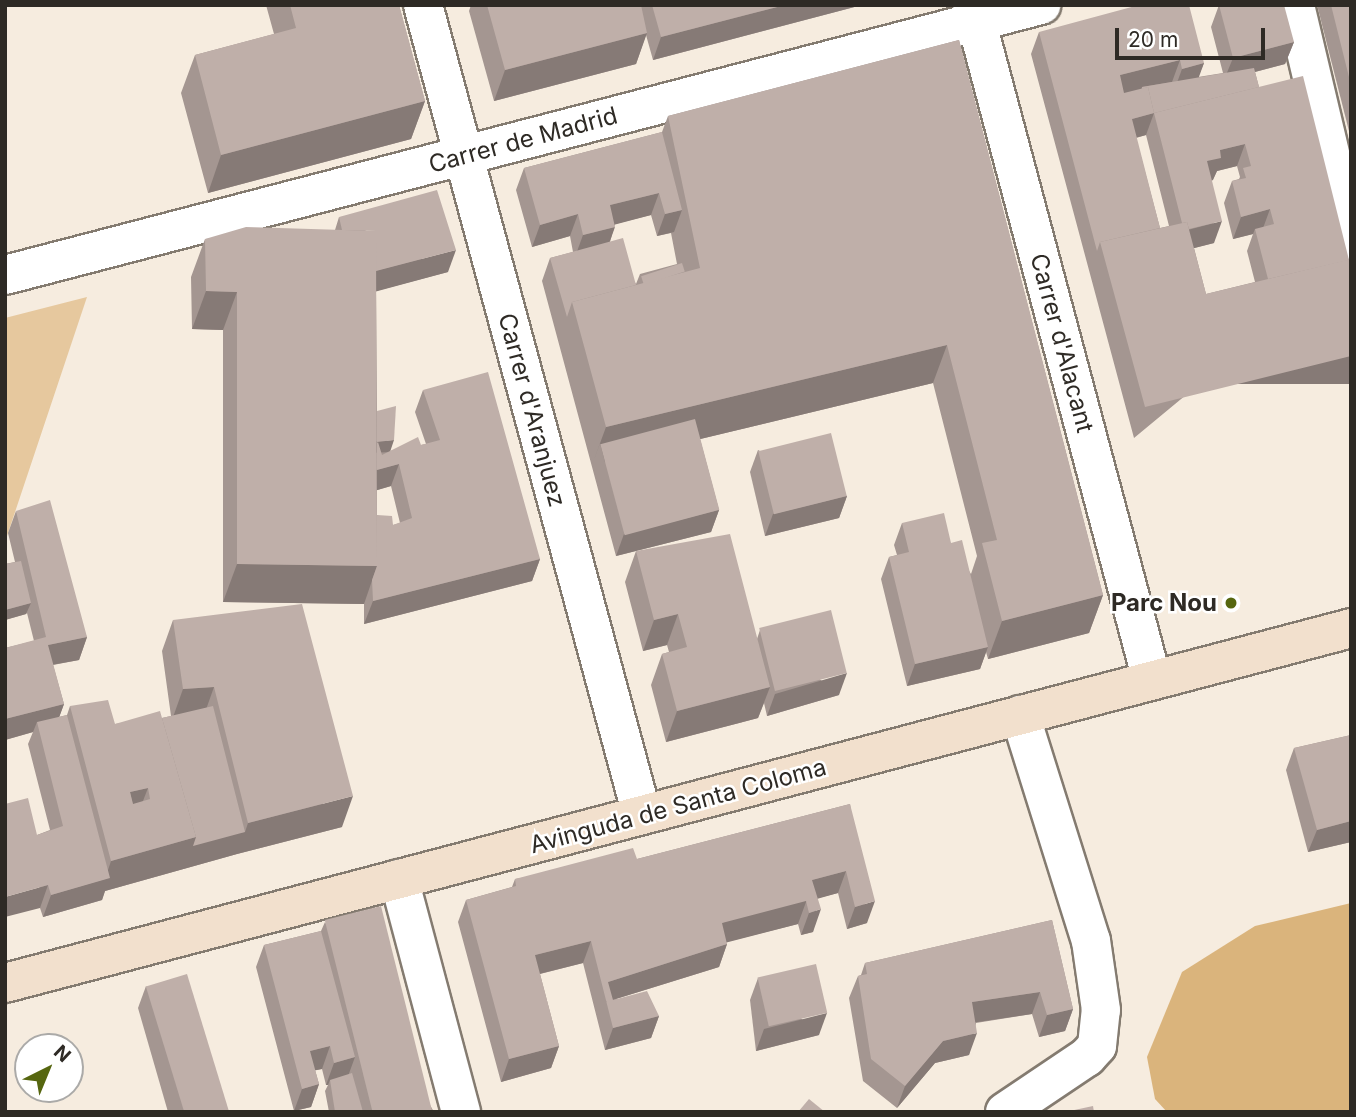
<!DOCTYPE html>
<html>
<head>
<meta charset="utf-8">
<style>
	body { margin:0 }
	#map { position:relative; width:1356px; height:1117px; overflow:hidden; background:#f6ecdf; font-family:Inter,sans-serif }
	div>[style] { position:absolute }
	[style*='--x'] { left:calc(var(--x)*1px); top:calc(var(--y)*1px); width:calc(var(--w)*1px); rotate:calc(var(--a)*1deg) }
	.green>* { inset:0; background:#e6c89e }
	.forest>* { inset:0; background:#dab47c }
	.roads { filter:drop-shadow(2px 0 #847b70) drop-shadow(-2px 0 #847b70) drop-shadow(0 2px #847b70) drop-shadow(0 -2px #847b70) }
	.street>* { height:38px; margin:-19px; padding:0 19px; transform-origin:19px; border-radius:19px; background:#fff }
	.secondary>* { height:38px; margin:-19px; padding:0 19px; transform-origin:19px; border-radius:19px; background:#f2e0cd }
	.wall>* { inset:0; background:#a49691 }
	.shaded-wall>* { inset:0; background:#867a76; transform-origin:0 0 }
	.building>* { inset:0; background:#bfafa9; transform-origin:0 0 }
	.dots>* { width:19px; height:19px; translate:-50% -50%; box-sizing:border-box; border:4px solid #fff; border-radius:50% }
	span { translate:-50% -50%; white-space:nowrap; text-align:center; line-height:1.15; -webkit-text-stroke:5px #fff; paint-order:stroke }
	.street-label { font-size:24px; color:#2e2a25 }
	.poi-label { font-size:24px; color:#2e2a25; font-weight:700 }
	.right { translate:-100% -50%; text-align:right }
	.frame { position:absolute; inset:0; border:7px solid #2e2a25; pointer-events:none }
	.north { position:absolute; left:14px; top:1033px; width:70px; height:70px; box-sizing:border-box; background:#fff; border:2px solid #abaaa8; border-radius:50%; rotate:43deg; font-size:19px; font-weight:700; line-height:28px; text-align:center; color:#2e2a25 }
	.north::after { content:''; display:block; margin:auto; width:24px; height:32px; background:#56660f; clip-path:polygon(50% 0,100% 100%,50% 72%,0 100%) }
	.scale { position:absolute; left:1115px; top:28px; width:150px; height:32px; box-sizing:border-box; border:4px solid #2e2a25; border-top:0; padding-left:9px; font-size:21px; line-height:24px; white-space:nowrap; color:#2e2a25; -webkit-text-stroke:5px #fff; paint-order:stroke }
</style>
</head>
<body>
<div id="map">
	<div class="green">
		<div style="clip-path:polygon(87px 297px,8px 533px,5px 542px,5px 318px)"></div>
	</div>
	<div class="forest">
		<div style="clip-path:polygon(1351px 903px,1351px 1112px,1167px 1112px,1155px 1099px,1147px 1057px,1182px 972px,1255px 926px)"></div>
	</div>
	<div class="roads">
		<div class="street">
			<div style="--x:423;--y:5;--w:839;--a:74.87"></div>
			<div style="--x:972;--y:5;--w:699;--a:75.07"></div>
			<div style="--x:1295;--y:5;--w:243;--a:76.7"></div>
			<div style="--x:5;--y:275;--w:1071;--a:-14.61"></div>
			<div style="--x:399;--y:879;--w:241;--a:75.1"></div>
			<div style="--x:1005;--y:1112;--w:99;--a:-33.9"></div>
			<div style="--x:1087;--y:1057;--w:15;--a:-48"></div>
			<div style="--x:1097;--y:1046;--w:36;--a:-84"></div>
			<div style="--x:1101;--y:1010;--w:70;--a:-98.2"></div>
			<div style="--x:1091;--y:941;--w:237;--a:-107.4"></div>
		</div>
		<div class="secondary">
			<div style="--x:5;--y:983;--w:1392;--a:-14.77"></div>
		</div>
	</div>
	<div class="wall">
		<div style="clip-path:polygon(266px 5px,399px 5px,425px 101px,411px 139px,208px 193px,181px 93px,195px 55px,274px 34px)"></div>
		<div style="clip-path:polygon(471px 5px,862px 5px,653px 60px,646px 35px,636px 64px,494px 101px,469px 11px)"></div>
		<div style="clip-path:polygon(evenodd,1219px 5px,1294px 42px,1285px 64px,1255px 72px,1259px 87px,1349px 260px,1134px 438px,1031px 54px,1039px 32px,1204px 63px,1198px 77px,1223px 73px,1211px 27px,1219px 5px,1146px 135px,1169px 226px,1160px 228px,1136px 138px,1146px 135px,1219px 5px,1237px 166px,1240px 177px,1239px 179px,1232px 181px,1224px 203px,1233px 239px,1253px 234px,1247px 251px,1255px 282px,1206px 294px,1194px 248px,1214px 243px,1212px 181px,1217px 171px,1237px 166px)"></div>
		<div style="clip-path:polygon(1317px 5px,1351px 5px,1351px 139px)"></div>
		<div style="clip-path:polygon(evenodd,959px 40px,1103px 595px,1089px 633px,988px 659px,986px 652px,980px 669px,907px 686px,881px 579px,889px 557px,897px 555px,894px 545px,902px 523px,951px 543px,971px 574px,977px 556px,933px 383px,700px 439px,719px 510px,711px 532px,616px 556px,542px 281px,550px 258px,573px 252px,570px 236px,532px 247px,516px 190px,524px 168px,662px 132px,668px 116px,959px 40px,651px 215px,657px 236px,671px 233px,677px 264px,640px 274px,636px 284px,610px 242px,615px 224px,651px 215px)"></div>
		<div style="clip-path:polygon(evenodd,339px 217px,448px 272px,376px 291px,377px 411px,390px 451px,426px 444px,415px 412px,423px 390px,540px 559px,532px 581px,364px 624px,364px 603px,364px 604px,223px 602px,223px 330px,192px 329px,191px 277px,205px 239px,335px 230px,339px 217px,391px 486px,400px 523px,393px 525px,377px 515px,377px 490px,391px 486px)"></div>
		<div style="clip-path:polygon(758px 450px,847px 496px,839px 518px,765px 536px,750px 472px)"></div>
		<div style="clip-path:polygon(16px 511px,87px 637px,79px 660px,53px 665px,64px 704px,59px 717px,67px 715px,70px 706px,115px 724px,162px 718px,171px 716px,162px 651px,173px 620px,342px 827px,237px 854px,105px 891px,102px 900px,43px 917px,40px 908px,37px 835px,50px 830px,28px 744px,33px 732px,5px 740px,5px 648px,34px 641px,27px 613px,26px 614px,5px 620px,5px 564px,15px 562px,8px 533px)"></div>
		<div style="clip-path:polygon(636px 551px,757px 639px,760px 630px,839px 695px,767px 716px,764px 703px,758px 718px,666px 742px,651px 685px,662px 654px,669px 652px,667px 645px,643px 651px,625px 582px)"></div>
		<div style="clip-path:polygon(1351px 735px,1351px 842px,1308px 852px,1286px 770px,1294px 748px)"></div>
		<div style="clip-path:polygon(850px 804px,867px 923px,847px 929px,838px 893px,818px 898px,813px 932px,801px 935px,798px 924px,726px 942px,727px 944px,719px 967px,616px 999px,659px 1016px,651px 1038px,605px 1050px,583px 963px,540px 974px,559px 1046px,551px 1068px,501px 1082px,458px 922px,466px 900px,512px 887px,515px 879px,637px 859px)"></div>
		<div style="clip-path:polygon(1052px 920px,1073px 1009px,1065px 1031px,1039px 1037px,1032px 1014px,976px 1023px,969px 1055px,935px 1063px,897px 1108px,863px 1081px,849px 998px,858px 976px,861px 975px,865px 963px)"></div>
		<div style="clip-path:polygon(325px 922px,434px 1112px,329px 1112px,325px 1091px,328px 1085px,326px 1085px,322px 1069px,315px 1070px,319px 1084px,311px 1107px,294px 1111px,256px 967px,264px 945px,321px 931px)"></div>
		<div style="clip-path:polygon(758px 978px,819px 1035px,756px 1051px,750px 1000px)"></div>
		<div style="clip-path:polygon(146px 986px,228px 1112px,168px 1112px,138px 1008px)"></div>
	</div>
	<div class="shaded-wall">
		<div style="clip-path:polygon(785px 5px,862px 5px,653px 60px,661px 37px)"></div>
		<div style="clip-path:polygon(647px 33px,636px 64px,494px 101px,505px 70px)"></div>
		<div style="clip-path:polygon(1294px 42px,1285px 64px,1224px 80px,1233px 58px)"></div>
		<div style="clip-path:polygon(1180px 60px,1172px 82px,1142px 87px,1141px 90px,1112px 97px,1120px 75px)"></div>
		<div style="clip-path:polygon(1204px 63px,1196px 85px,1174px 91px,1182px 69px)"></div>
		<div style="clip-path:polygon(425px 101px,411px 139px,208px 193px,221px 155px)"></div>
		<div style="clip-path:polygon(1154px 113px,1146px 135px,1123px 141px,1132px 119px)"></div>
		<div style="clip-path:polygon(1245px 144px,1237px 166px,1217px 171px,1213px 180px,1199px 183px,1207px 161px,1220px 150px)"></div>
		<div style="clip-path:polygon(659px 193px,651px 215px,602px 228px,610px 205px)"></div>
		<div style="clip-path:polygon(1270px 209px,1262px 231px,1255px 229px,1253px 234px,1233px 239px,1241px 217px)"></div>
		<div style="clip-path:polygon(682px 210px,674px 232px,657px 236px,665px 214px)"></div>
		<div style="clip-path:polygon(578px 214px,570px 236px,532px 247px,540px 225px)"></div>
		<div style="clip-path:polygon(1222px 221px,1214px 243px,1175px 253px,1184px 231px)"></div>
		<div style="clip-path:polygon(615px 227px,607px 249px,575px 257px,583px 235px)"></div>
		<div style="clip-path:polygon(456px 250px,448px 272px,363px 295px,371px 272px)"></div>
		<div style="clip-path:polygon(206px 291px,237px 292px,223px 330px,192px 329px)"></div>
		<div style="clip-path:polygon(947px 345px,933px 383px,605px 462px,600px 443px,592px 465px,606px 427px)"></div>
		<div style="left:1351px;top:356px;width:28px;height:212px;rotate:90deg"></div>
		<div style="clip-path:polygon(394px 440px,390px 452px,371px 453px,367px 442px)"></div>
		<div style="clip-path:polygon(399px 464px,391px 486px,364px 494px,372px 471px)"></div>
		<div style="clip-path:polygon(847px 496px,839px 518px,765px 536px,773px 514px)"></div>
		<div style="clip-path:polygon(719px 510px,711px 532px,616px 556px,624px 534px)"></div>
		<div style="clip-path:polygon(540px 559px,532px 581px,364px 624px,373px 601px)"></div>
		<div style="clip-path:polygon(237px 564px,377px 566px,364px 604px,223px 602px)"></div>
		<div style="clip-path:polygon(1103px 595px,1089px 633px,988px 659px,1002px 621px)"></div>
		<div style="clip-path:polygon(31px 603px,26px 614px,5px 620px,5px 610px)"></div>
		<div style="clip-path:polygon(678px 614px,667px 645px,643px 651px,654px 620px)"></div>
		<div style="clip-path:polygon(87px 637px,79px 660px,40px 667px,48px 645px)"></div>
		<div style="clip-path:polygon(988px 647px,980px 669px,907px 686px,915px 664px)"></div>
		<div style="clip-path:polygon(847px 673px,839px 695px,767px 716px,775px 694px)"></div>
		<div style="clip-path:polygon(214px 687px,203px 718px,172px 720px,183px 689px)"></div>
		<div style="clip-path:polygon(770px 687px,758px 718px,666px 742px,677px 711px)"></div>
		<div style="clip-path:polygon(64px 704px,56px 726px,37px 722px,33px 732px,5px 740px,5px 719px)"></div>
		<div style="clip-path:polygon(148px 788px,136px 819px,130px 792px)"></div>
		<div style="clip-path:polygon(353px 796px,342px 827px,237px 854px,105px 891px,102px 900px,43px 917px,51px 895px,105px 879px,111px 861px,196px 837px,245px 832px,248px 823px)"></div>
		<div style="clip-path:polygon(1351px 821px,1351px 842px,1308px 852px,1317px 830px)"></div>
		<div style="clip-path:polygon(846px 871px,838px 893px,806px 902px,798px 924px,713px 946px,722px 923px,812px 880px)"></div>
		<div style="clip-path:polygon(48px 885px,40px 908px,5px 917px,5px 897px)"></div>
		<div style="clip-path:polygon(875px 901px,867px 923px,847px 929px,855px 907px)"></div>
		<div style="clip-path:polygon(821px 909px,813px 932px,801px 935px,809px 913px)"></div>
		<div style="clip-path:polygon(591px 941px,583px 963px,527px 977px,535px 955px)"></div>
		<div style="clip-path:polygon(727px 944px,719px 967px,606px 1002px,608px 982px)"></div>
		<div style="clip-path:polygon(1040px 992px,1032px 1014px,964px 1024px,972px 1002px)"></div>
		<div style="clip-path:polygon(1073px 1009px,1065px 1031px,1039px 1037px,1047px 1015px)"></div>
		<div style="clip-path:polygon(827px 1013px,819px 1035px,756px 1051px,764px 1029px)"></div>
		<div style="clip-path:polygon(659px 1016px,651px 1038px,605px 1050px,613px 1028px)"></div>
		<div style="clip-path:polygon(977px 1033px,969px 1055px,935px 1063px,897px 1108px,905px 1086px,943px 1041px)"></div>
		<div style="clip-path:polygon(330px 1046px,322px 1069px,302px 1073px,310px 1051px)"></div>
		<div style="clip-path:polygon(559px 1046px,551px 1068px,501px 1082px,509px 1059px)"></div>
		<div style="clip-path:polygon(355px 1057px,347px 1079px,330px 1080px,328px 1085px,326px 1085px,334px 1063px)"></div>
		<div style="clip-path:polygon(319px 1084px,311px 1107px,294px 1111px,302px 1089px)"></div>
	</div>
	<div class="building">
		<div style="clip-path:polygon(290px 5px,399px 5px,425px 101px,221px 155px,195px 55px,296px 28px)"></div>
		<div style="clip-path:polygon(487px 5px,641px 5px,647px 33px,505px 70px)"></div>
		<div style="clip-path:polygon(652px 5px,785px 5px,661px 37px)"></div>
		<div style="clip-path:polygon(1139px 5px,1189px 5px,1204px 63px,1182px 69px,1180px 60px,1120px 75px,1124px 93px,1148px 87px,1154px 113px,1132px 119px,1160px 228px,1100px 242px,1097px 251px,1039px 32px)"></div>
		<div style="clip-path:polygon(1219px 5px,1284px 5px,1294px 42px,1233px 58px)"></div>
		<div style="clip-path:polygon(1331px 5px,1351px 5px,1351px 85px)"></div>
		<div style="clip-path:polygon(959px 40px,1103px 595px,1002px 621px,982px 543px,997px 540px,947px 345px,606px 427px,572px 302px,700px 268px,668px 116px)"></div>
		<div style="clip-path:polygon(1254px 68px,1259px 87px,1154px 113px,1148px 87px,1142px 89px,1142px 87px)"></div>
		<div style="clip-path:polygon(1303px 76px,1349px 260px,1268px 279px,1255px 229px,1274px 224px,1270px 209px,1241px 217px,1232px 181px,1246px 178px,1243px 168px,1251px 166px,1245px 144px,1220px 150px,1221px 158px,1207px 161px,1222px 221px,1189px 229px,1187px 222px,1182px 223px,1154px 113px)"></div>
		<div style="clip-path:polygon(662px 132px,682px 210px,665px 214px,659px 193px,610px 205px,615px 227px,583px 235px,578px 214px,540px 225px,524px 168px)"></div>
		<div style="clip-path:polygon(437px 190px,456px 250px,376px 271px,376px 231px,342px 230px,339px 217px)"></div>
		<div style="clip-path:polygon(1187px 222px,1206px 294px,1351px 259px,1351px 356px,1145px 407px,1100px 242px)"></div>
		<div style="clip-path:polygon(246px 227px,376px 231px,377px 566px,237px 564px,237px 292px,206px 291px,205px 239px)"></div>
		<div style="clip-path:polygon(623px 238px,636px 285px,572px 302px,567px 317px,550px 258px)"></div>
		<div style="left:682px;top:263px;width:9px;height:43px;rotate:72deg"></div>
		<div style="clip-path:polygon(488px 372px,540px 559px,373px 601px,372px 580px,377px 566px,377px 515px,392px 516px,393px 525px,412px 518px,399px 464px,377px 470px,377px 443px,378px 442px,382px 455px,418px 437px,421px 445px,440px 440px,423px 390px)"></div>
		<div style="clip-path:polygon(396px 406px,394px 440px,377px 442px,377px 411px)"></div>
		<div style="left:695px;top:419px;width:94px;height:98px;rotate:75deg"></div>
		<div style="left:831px;top:433px;width:65px;height:75px;rotate:76deg"></div>
		<div style="clip-path:polygon(50px 500px,87px 637px,48px 645px,64px 704px,5px 719px,5px 648px,46px 637px,16px 511px)"></div>
		<div style="clip-path:polygon(944px 513px,951px 543px,962px 540px,988px 647px,915px 664px,889px 557px,909px 552px,902px 523px)"></div>
		<div style="clip-path:polygon(730px 534px,770px 687px,677px 711px,662px 654px,687px 647px,678px 614px,654px 620px,636px 551px)"></div>
		<div style="clip-path:polygon(21px 561px,31px 603px,5px 610px,5px 564px)"></div>
		<div style="clip-path:polygon(302px 604px,353px 796px,248px 823px,214px 687px,183px 689px,173px 620px)"></div>
		<div style="left:831px;top:610px;width:65px;height:74px;rotate:76deg"></div>
		<div style="clip-path:polygon(evenodd,108px 700px,115px 724px,160px 711px,196px 837px,111px 861px,70px 706px,108px 700px,148px 788px,150px 799px,133px 804px,130px 792px,148px 788px)"></div>
		<div style="clip-path:polygon(213px 706px,245px 832px,193px 846px,196px 837px,162px 718px)"></div>
		<div style="clip-path:polygon(67px 715px,110px 878px,51px 895px,48px 885px,5px 897px,5px 804px,28px 798px,37px 835px,63px 826px,37px 722px)"></div>
		<div style="clip-path:polygon(1351px 735px,1351px 821px,1317px 830px,1294px 748px)"></div>
		<div style="clip-path:polygon(850px 804px,875px 901px,855px 907px,846px 871px,812px 880px,821px 909px,809px 913px,806px 901px,722px 923px,727px 944px,608px 982px,613px 1000px,647px 991px,659px 1016px,613px 1028px,591px 941px,535px 955px,559px 1046px,509px 1059px,466px 900px,516px 886px,515px 879px,633px 848px,637px 859px)"></div>
		<div style="left:381px;top:906px;width:213px;height:58px;rotate:76deg"></div>
		<div style="clip-path:polygon(1052px 920px,1073px 1009px,1047px 1015px,1040px 992px,972px 1002px,977px 1033px,943px 1041px,905px 1086px,871px 1059px,858px 976px,867px 974px,865px 963px)"></div>
		<div style="clip-path:polygon(321px 931px,355px 1057px,334px 1063px,330px 1046px,310px 1051px,319px 1084px,302px 1089px,264px 945px)"></div>
		<div style="left:816px;top:964px;width:50px;height:60px;rotate:77deg"></div>
		<div style="left:187px;top:974px;width:144px;height:43px;rotate:73deg"></div>
		<div style="clip-path:polygon(352px 1073px,363px 1112px,335px 1112px,330px 1080px)"></div>
		<div style="clip-path:polygon(809px 1099px,825px 1112px,798px 1112px)"></div>
		<div style="clip-path:polygon(1093px 1106px,1094px 1112px,1065px 1112px)"></div>
	</div>
	<div class="dots">
		<div style="left:1231px;top:603px;background:#56660f"></div>
	</div>
	<div class="street-label">
		<span style="left:523px;top:140px;rotate:-15deg">Carrer de Madrid</span>
		<span style="left:1062px;top:343px;rotate:75deg">Carrer d'Alacant</span>
		<span style="left:532px;top:410px;rotate:75deg">Carrer d'Aranjuez</span>
		<span style="left:678px;top:806px;rotate:-15deg">Avinguda de Santa Coloma</span>
	</div>
	<div class="poi-label">
		<span class="right" style="left:1217px;top:603px">Parc Nou</span>
	</div>
	<div class="frame"></div>
	<div class="north">N</div>
	<div class="scale">20 m</div>
</div>
</body>
</html>
